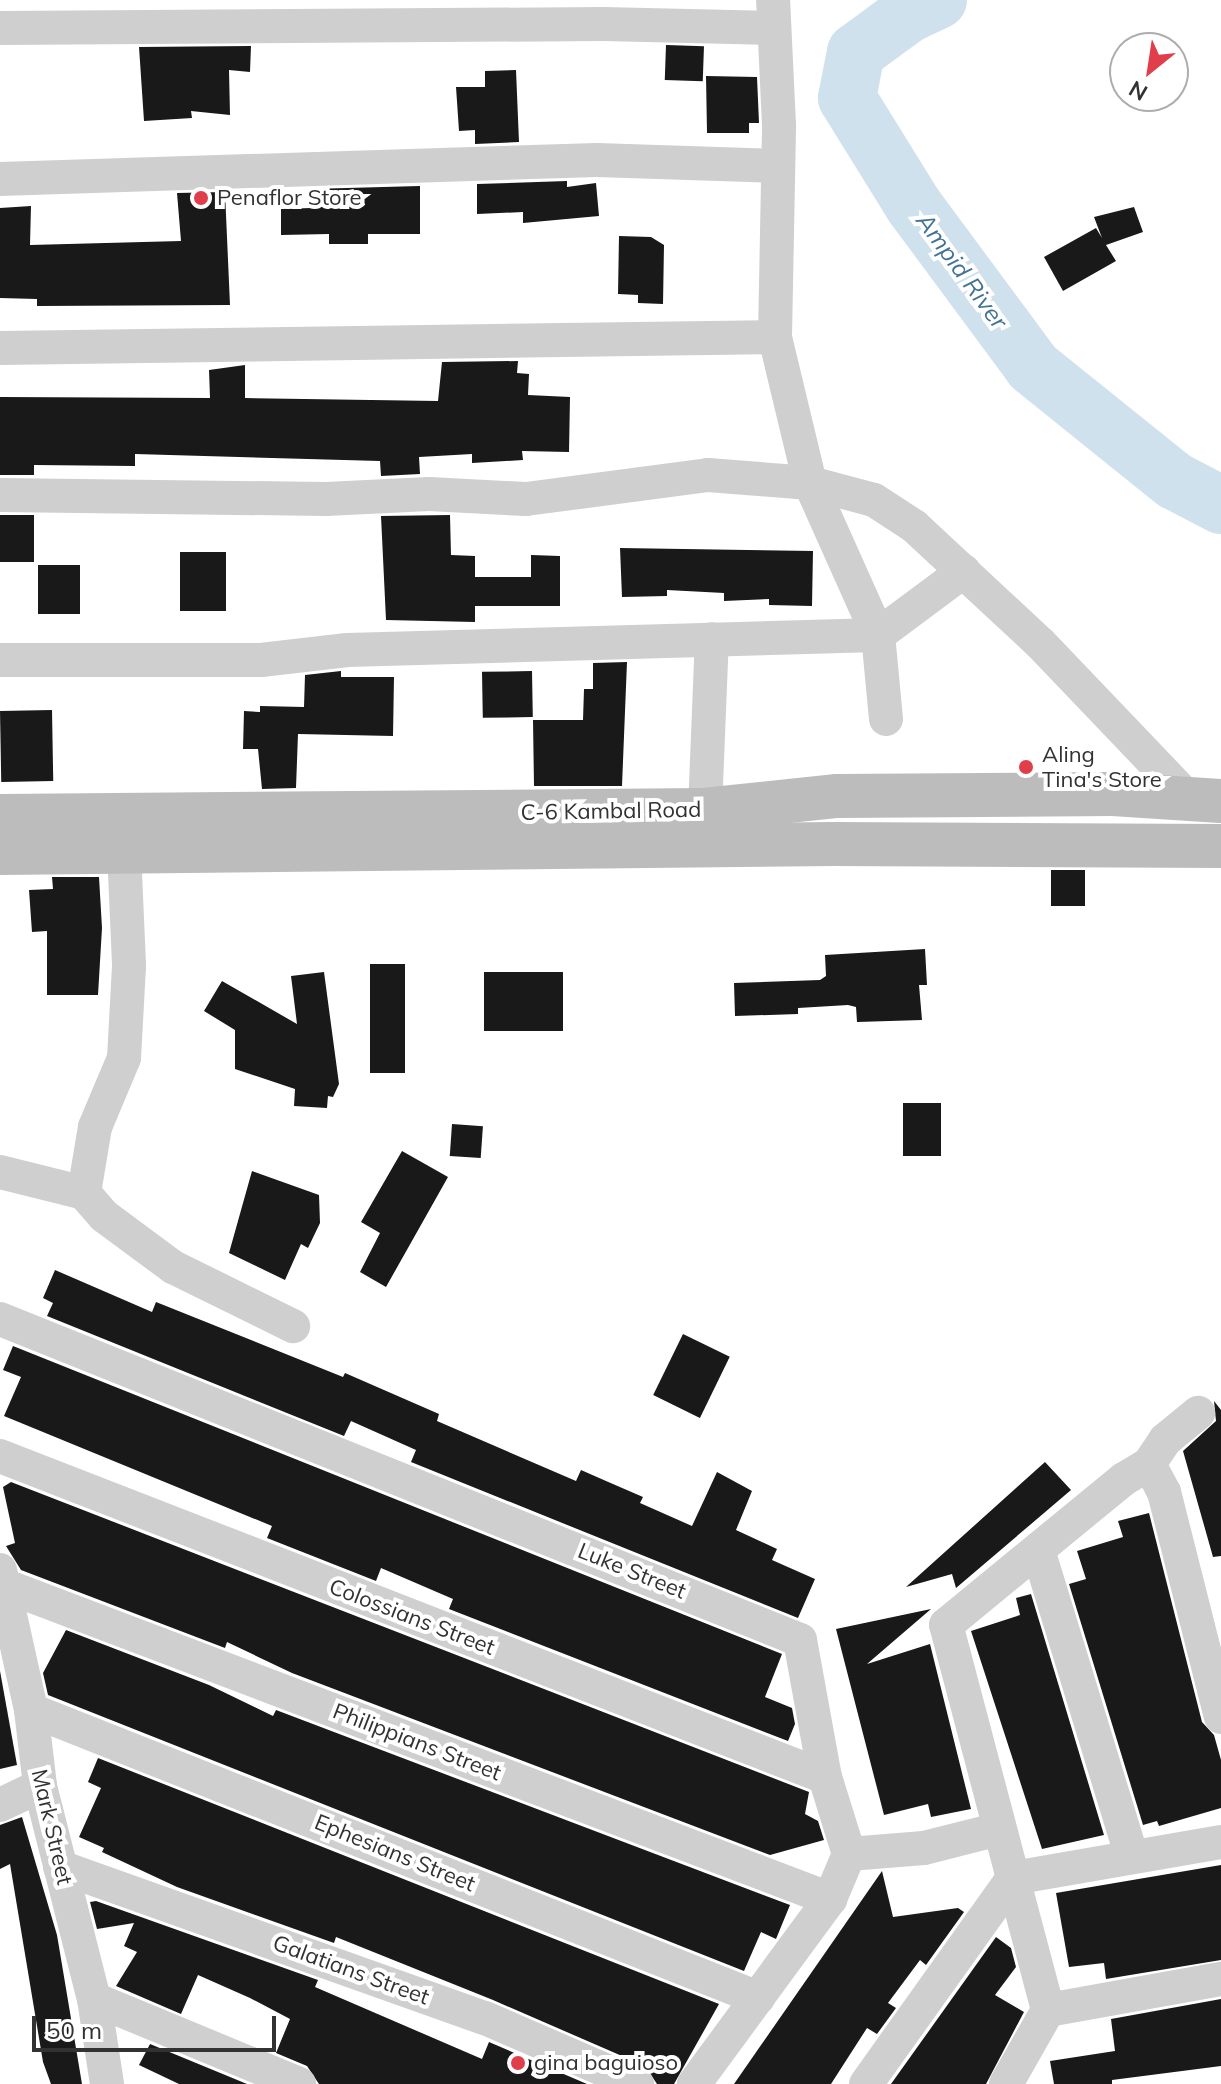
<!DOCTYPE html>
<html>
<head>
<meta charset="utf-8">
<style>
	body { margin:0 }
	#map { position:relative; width:1221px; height:2084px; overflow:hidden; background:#fff; font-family:Mulish,sans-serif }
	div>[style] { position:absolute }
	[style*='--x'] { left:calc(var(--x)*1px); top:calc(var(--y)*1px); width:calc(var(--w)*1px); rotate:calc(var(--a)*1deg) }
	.river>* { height:58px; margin:-29px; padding:0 29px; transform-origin:29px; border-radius:29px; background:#cfe1ed }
	.building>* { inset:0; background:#191919; transform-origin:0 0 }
	.minor>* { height:34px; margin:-17px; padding:0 17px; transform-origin:17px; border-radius:17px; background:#cfcfcf }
	.secondary>* { height:44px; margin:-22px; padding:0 22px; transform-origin:22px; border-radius:22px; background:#bcbcbc }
	.dots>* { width:22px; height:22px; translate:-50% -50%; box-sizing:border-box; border:4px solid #fff; border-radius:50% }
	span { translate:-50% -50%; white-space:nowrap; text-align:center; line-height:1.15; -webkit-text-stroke:8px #fff; paint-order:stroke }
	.poi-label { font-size:22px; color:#323232 }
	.left { translate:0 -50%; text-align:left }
	.street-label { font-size:22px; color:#323232 }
	.water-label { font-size:24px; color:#427393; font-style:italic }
	.north { position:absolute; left:1109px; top:32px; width:80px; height:80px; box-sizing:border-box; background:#fff; border:2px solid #adadad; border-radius:50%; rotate:210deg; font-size:22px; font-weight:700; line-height:32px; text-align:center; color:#323232 }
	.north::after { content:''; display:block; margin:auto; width:28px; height:36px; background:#e03e4a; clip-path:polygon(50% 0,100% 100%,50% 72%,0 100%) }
	.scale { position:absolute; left:32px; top:2016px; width:244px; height:36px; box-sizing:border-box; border:4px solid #323232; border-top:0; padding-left:10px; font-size:24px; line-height:28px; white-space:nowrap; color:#323232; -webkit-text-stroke:6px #fff; paint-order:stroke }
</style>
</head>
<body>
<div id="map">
	<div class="river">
		<div style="--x:938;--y:0;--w:33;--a:155"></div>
		<div style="--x:908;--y:14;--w:64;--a:143.8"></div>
		<div style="--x:856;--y:52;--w:47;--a:101.1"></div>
		<div style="--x:847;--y:98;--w:127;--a:58.2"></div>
		<div style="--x:914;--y:206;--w:200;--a:53.5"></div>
		<div style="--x:1033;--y:367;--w:182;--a:38.8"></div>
		<div style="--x:1175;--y:481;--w:52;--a:27.6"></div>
	</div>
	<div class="building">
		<div style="left:666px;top:45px;width:38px;height:35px;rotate:2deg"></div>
		<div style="clip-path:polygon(251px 46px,250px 72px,229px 70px,230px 115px,191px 111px,192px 118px,144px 121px,139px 47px)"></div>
		<div style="clip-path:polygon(516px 70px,519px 142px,475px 144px,475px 130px,459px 131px,456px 87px,485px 87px,485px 71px)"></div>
		<div style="clip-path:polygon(706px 76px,757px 77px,759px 123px,749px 123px,749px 133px,707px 133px)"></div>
		<div style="clip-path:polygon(567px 181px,567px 187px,596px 183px,599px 216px,523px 223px,523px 212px,477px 214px,477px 184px)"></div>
		<div style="clip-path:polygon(420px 186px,420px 234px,368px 234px,368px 244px,329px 244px,329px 234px,281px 235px,281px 209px,311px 208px,310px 189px)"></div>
		<div style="clip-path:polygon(225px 192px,230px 305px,37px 306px,37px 299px,0 298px,0 208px,31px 206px,30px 245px,181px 241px,177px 193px)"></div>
		<div style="clip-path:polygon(1134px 207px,1143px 232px,1106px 245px,1116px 261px,1063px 291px,1044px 257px,1096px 228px,1102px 238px,1094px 217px)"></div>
		<div style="clip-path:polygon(619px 236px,651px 237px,664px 245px,663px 304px,638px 303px,638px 295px,618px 294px)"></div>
		<div style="clip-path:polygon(518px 361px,517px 373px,529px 374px,528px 395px,570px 397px,569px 452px,522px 451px,523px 460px,472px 463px,472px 454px,419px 457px,420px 474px,381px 476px,380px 461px,135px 454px,135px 466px,34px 465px,34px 475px,0 475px,0 397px,210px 398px,209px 370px,245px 365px,245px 398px,438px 401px,442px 362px)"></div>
		<div style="left:0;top:515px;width:34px;height:47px"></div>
		<div style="clip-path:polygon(450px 515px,451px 555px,475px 556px,475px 577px,531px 577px,531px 555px,560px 556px,560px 606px,475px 606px,475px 622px,386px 620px,381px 516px)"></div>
		<div style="clip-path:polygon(620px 548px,813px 551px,812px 606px,769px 605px,769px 599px,724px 601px,724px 593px,667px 590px,667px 596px,622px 597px)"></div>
		<div style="left:226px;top:552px;width:59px;height:46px;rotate:90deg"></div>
		<div style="left:38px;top:565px;width:42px;height:49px"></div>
		<div style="clip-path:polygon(627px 662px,622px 786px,534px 786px,533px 720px,583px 720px,584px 689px,593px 689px,593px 663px)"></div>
		<div style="clip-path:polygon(341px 671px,341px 677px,394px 677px,393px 736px,298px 734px,296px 788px,262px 789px,258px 749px,243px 749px,244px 711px,260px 712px,260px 706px,304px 707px,305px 675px)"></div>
		<div style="left:532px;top:671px;width:46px;height:50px;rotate:89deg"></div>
		<div style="left:52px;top:710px;width:71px;height:52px;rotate:89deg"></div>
		<div style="left:1051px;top:870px;width:34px;height:36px"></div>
		<div style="clip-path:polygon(52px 877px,99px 877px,102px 928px,98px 995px,47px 995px,47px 931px,32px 932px,29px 890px,53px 889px)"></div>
		<div style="clip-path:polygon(925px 949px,927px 985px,919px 985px,922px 1020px,857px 1022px,856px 1007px,848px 1005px,798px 1008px,798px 1014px,735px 1016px,734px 983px,820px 980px,826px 976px,825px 955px)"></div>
		<div style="left:370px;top:964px;width:35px;height:109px"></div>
		<div style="clip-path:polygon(324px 972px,339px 1084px,333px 1097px,328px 1096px,327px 1108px,294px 1106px,295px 1089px,235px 1069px,235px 1030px,204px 1011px,222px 981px,297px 1024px,291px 976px)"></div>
		<div style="left:484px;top:972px;width:79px;height:59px"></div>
		<div style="left:903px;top:1103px;width:38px;height:53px"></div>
		<div style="left:452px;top:1124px;width:31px;height:32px;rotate:4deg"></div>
		<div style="clip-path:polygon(402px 1151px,448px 1177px,386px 1287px,360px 1272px,380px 1233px,361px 1222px)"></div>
		<div style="clip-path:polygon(252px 1171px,319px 1195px,320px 1223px,308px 1248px,301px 1244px,285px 1280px,229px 1253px)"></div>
		<div style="clip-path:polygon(55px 1270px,152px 1312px,156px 1302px,343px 1377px,345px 1373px,439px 1414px,437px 1421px,576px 1481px,581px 1470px,606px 1481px,643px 1497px,640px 1503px,692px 1526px,717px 1472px,752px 1491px,736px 1530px,777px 1549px,772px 1560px,815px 1579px,798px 1618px,411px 1462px,416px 1450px,351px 1421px,344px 1436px,47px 1316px,53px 1303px,43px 1298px)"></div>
		<div style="left:683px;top:1334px;width:52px;height:68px;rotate:26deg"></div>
		<div style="clip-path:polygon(13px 1346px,782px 1654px,765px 1697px,792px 1708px,795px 1724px,788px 1741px,449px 1609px,453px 1599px,381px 1568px,376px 1581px,267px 1538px,272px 1526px,4px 1416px,21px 1377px,3px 1370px)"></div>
		<div style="clip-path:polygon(1214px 1401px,1221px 1410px,1221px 1556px,1213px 1557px,1183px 1451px,1216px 1421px)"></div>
		<div style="clip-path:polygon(1045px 1462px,1071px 1490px,956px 1588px,952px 1574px,906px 1587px)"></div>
		<div style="clip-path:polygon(11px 1482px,809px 1792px,805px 1814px,818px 1821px,824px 1840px,770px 1855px,292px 1673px,227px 1642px,225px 1648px,21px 1570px,6px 1546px,15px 1543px,3px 1487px)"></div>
		<div style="clip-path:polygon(1149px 1513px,1202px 1722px,1214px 1735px,1221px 1760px,1221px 1808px,1159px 1826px,1157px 1821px,1143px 1825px,1069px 1584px,1086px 1579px,1077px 1551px,1123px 1537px,1118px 1521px)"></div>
		<div style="clip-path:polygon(1031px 1594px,1104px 1835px,1042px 1849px,971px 1631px,1020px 1615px,1016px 1598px)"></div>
		<div style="clip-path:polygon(931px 1609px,867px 1664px,930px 1644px,971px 1809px,931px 1817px,928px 1804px,884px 1815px,836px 1629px)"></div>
		<div style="clip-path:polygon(66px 1630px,209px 1685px,273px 1716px,276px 1710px,790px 1905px,776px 1939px,761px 1932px,744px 1971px,48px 1695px,43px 1673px)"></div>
		<div style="clip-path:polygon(0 1671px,17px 1765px,0 1769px)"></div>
		<div style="clip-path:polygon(98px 1758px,719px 2004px,674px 2084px,657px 2084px,645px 2066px,493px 2000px,336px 1937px,334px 1943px,177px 1887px,102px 1852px,104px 1848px,79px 1837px,101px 1788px,88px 1782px)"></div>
		<div style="clip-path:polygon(22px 1817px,57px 1935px,82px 2084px,51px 2084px,43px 2062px,10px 1864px,0 1869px,0 1825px)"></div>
		<div style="clip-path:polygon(1221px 1865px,1221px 1960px,1106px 1979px,1104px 1963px,1069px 1967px,1056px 1893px)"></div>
		<div style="clip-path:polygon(882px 1871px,893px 1917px,958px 1908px,964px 1912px,926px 1965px,920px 1960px,888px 2003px,896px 2008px,877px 2034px,867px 2028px,831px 2084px,734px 2084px)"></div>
		<div style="clip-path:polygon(96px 1901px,318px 1980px,315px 1987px,482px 2059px,489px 2042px,587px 2084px,319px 2084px,307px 2066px,276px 2053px,290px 2019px,250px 1998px,198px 1975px,181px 2014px,116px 1986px,137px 1952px,124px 1946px,134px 1923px,97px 1929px,90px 1902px)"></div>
		<div style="clip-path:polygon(996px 1937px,1011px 1948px,1016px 1967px,995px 1995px,1024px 2012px,986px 2084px,891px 2084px)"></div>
		<div style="clip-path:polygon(1221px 1999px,1221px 2066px,1112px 2080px,1112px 2084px,1054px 2084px,1050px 2061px,1115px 2051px,1111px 2019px)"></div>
		<div style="clip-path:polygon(150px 2044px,247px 2084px,179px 2084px,139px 2065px)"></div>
	</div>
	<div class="minor">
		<div style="--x:0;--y:28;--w:603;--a:-0.38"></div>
		<div style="--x:603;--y:24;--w:170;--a:1.3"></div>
		<div style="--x:0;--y:179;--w:597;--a:-1.82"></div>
		<div style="--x:597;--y:160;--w:180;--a:1.9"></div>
		<div style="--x:0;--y:348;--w:775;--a:-0.81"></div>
		<div style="--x:0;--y:495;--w:326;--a:0.7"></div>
		<div style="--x:326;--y:499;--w:103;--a:-2.8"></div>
		<div style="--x:429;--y:494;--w:97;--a:3"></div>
		<div style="--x:526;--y:499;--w:184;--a:-7.5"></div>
		<div style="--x:708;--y:475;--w:102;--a:4.5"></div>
		<div style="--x:810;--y:483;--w:66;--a:14.9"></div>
		<div style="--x:874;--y:500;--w:48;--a:33"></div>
		<div style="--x:914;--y:526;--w:172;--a:42.9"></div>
		<div style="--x:1040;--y:643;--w:217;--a:46.3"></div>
		<div style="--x:0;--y:660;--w:261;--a:0"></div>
		<div style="--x:261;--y:660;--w:87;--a:-6.6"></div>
		<div style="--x:347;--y:650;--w:531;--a:-1.62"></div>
		<div style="--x:878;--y:635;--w:167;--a:-114.1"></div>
		<div style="--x:810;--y:483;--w:150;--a:-103.5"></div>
		<div style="--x:775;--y:337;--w:212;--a:-88.9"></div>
		<div style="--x:779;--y:125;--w:125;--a:-92.7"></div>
		<div style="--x:886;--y:719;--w:84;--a:-95.4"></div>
		<div style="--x:878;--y:635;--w:107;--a:-36.7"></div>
		<div style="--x:123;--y:827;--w:139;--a:87.5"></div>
		<div style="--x:129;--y:966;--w:92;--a:93.1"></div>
		<div style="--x:124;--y:1058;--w:75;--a:112.8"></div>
		<div style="--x:95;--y:1127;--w:67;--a:99.5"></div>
		<div style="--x:84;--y:1193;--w:30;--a:49"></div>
		<div style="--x:104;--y:1216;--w:86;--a:36.5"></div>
		<div style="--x:173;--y:1267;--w:134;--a:26.2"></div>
		<div style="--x:704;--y:835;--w:196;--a:-87.7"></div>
		<div style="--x:0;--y:1172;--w:87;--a:14"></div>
		<div style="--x:0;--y:1319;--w:862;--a:21.86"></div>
		<div style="--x:800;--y:1640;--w:139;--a:79.7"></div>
		<div style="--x:825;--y:1777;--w:81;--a:72.7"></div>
		<div style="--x:849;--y:1854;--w:49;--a:112.9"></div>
		<div style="--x:830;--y:1899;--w:230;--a:126.3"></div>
		<div style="--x:0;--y:1456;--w:885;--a:21.26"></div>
		<div style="--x:1149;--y:1464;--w:29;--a:-56"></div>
		<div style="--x:1165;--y:1440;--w:43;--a:-39.3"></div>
		<div style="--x:1038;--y:1550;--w:319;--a:73"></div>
		<div style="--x:0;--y:1570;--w:143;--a:77.5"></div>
		<div style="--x:31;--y:1710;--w:77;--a:83.2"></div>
		<div style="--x:40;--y:1786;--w:220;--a:75.8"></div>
		<div style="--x:94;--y:1999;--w:86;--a:81.3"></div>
		<div style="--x:3;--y:1585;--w:885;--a:20.79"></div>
		<div style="--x:31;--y:1710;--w:782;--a:21.61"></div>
		<div style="--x:0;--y:1805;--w:44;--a:-25.4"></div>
		<div style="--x:849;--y:1854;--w:75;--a:-4.6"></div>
		<div style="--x:924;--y:1848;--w:77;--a:-14.2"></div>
		<div style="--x:60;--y:1867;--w:451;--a:19.6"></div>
		<div style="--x:485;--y:2018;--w:166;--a:23.5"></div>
		<div style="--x:94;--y:1999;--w:222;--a:22.5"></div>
		<div style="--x:1048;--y:2010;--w:176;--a:-10.2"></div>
		<div style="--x:866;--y:2084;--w:253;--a:-54.5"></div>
		<div style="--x:1013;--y:1878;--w:262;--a:-104.8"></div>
		<div style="--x:946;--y:1625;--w:230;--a:-39.4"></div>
		<div style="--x:1124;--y:1479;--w:29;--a:-31"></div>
		<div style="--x:1149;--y:1464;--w:32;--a:62"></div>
		<div style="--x:1164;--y:1492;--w:232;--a:75.8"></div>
		<div style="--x:1006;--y:2084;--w:85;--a:-60.4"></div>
		<div style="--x:1048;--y:2010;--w:137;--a:-104.9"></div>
		<div style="--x:1013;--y:1878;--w:211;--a:-9.8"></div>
	</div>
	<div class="secondary">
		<div style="--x:0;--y:816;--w:704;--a:-0.49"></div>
		<div style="--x:704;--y:810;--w:134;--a:-6"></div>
		<div style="--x:837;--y:796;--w:276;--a:-0.4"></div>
		<div style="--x:1113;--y:794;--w:108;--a:3.7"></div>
		<div style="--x:0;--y:853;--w:834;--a:-0.62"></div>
		<div style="--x:834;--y:844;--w:387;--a:0.3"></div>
	</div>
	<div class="dots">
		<div style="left:201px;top:198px;background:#e03e4a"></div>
		<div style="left:1026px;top:767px;background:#e03e4a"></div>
		<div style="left:518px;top:2063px;background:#e03e4a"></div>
	</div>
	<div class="poi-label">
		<span class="left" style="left:217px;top:198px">Penaflor Store</span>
		<span class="left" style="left:1042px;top:767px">Aling<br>Tina's Store</span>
		<span class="left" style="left:534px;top:2063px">gina baguioso</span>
	</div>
	<div class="street-label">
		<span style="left:611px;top:811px;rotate:-1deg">C-6 Kambal Road</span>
		<span style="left:632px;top:1571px;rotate:22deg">Luke Street</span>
		<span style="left:412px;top:1617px;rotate:21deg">Colossians Street</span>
		<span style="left:417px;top:1742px;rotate:21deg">Philippians Street</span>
		<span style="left:52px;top:1827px;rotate:77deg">Mark Street</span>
		<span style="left:395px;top:1853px;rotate:22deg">Ephesians Street</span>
		<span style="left:351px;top:1970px;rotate:20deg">Galatians Street</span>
	</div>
	<div class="water-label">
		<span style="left:962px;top:271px;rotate:54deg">Ampid River</span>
	</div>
	<div class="north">N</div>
	<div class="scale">50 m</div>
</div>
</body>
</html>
